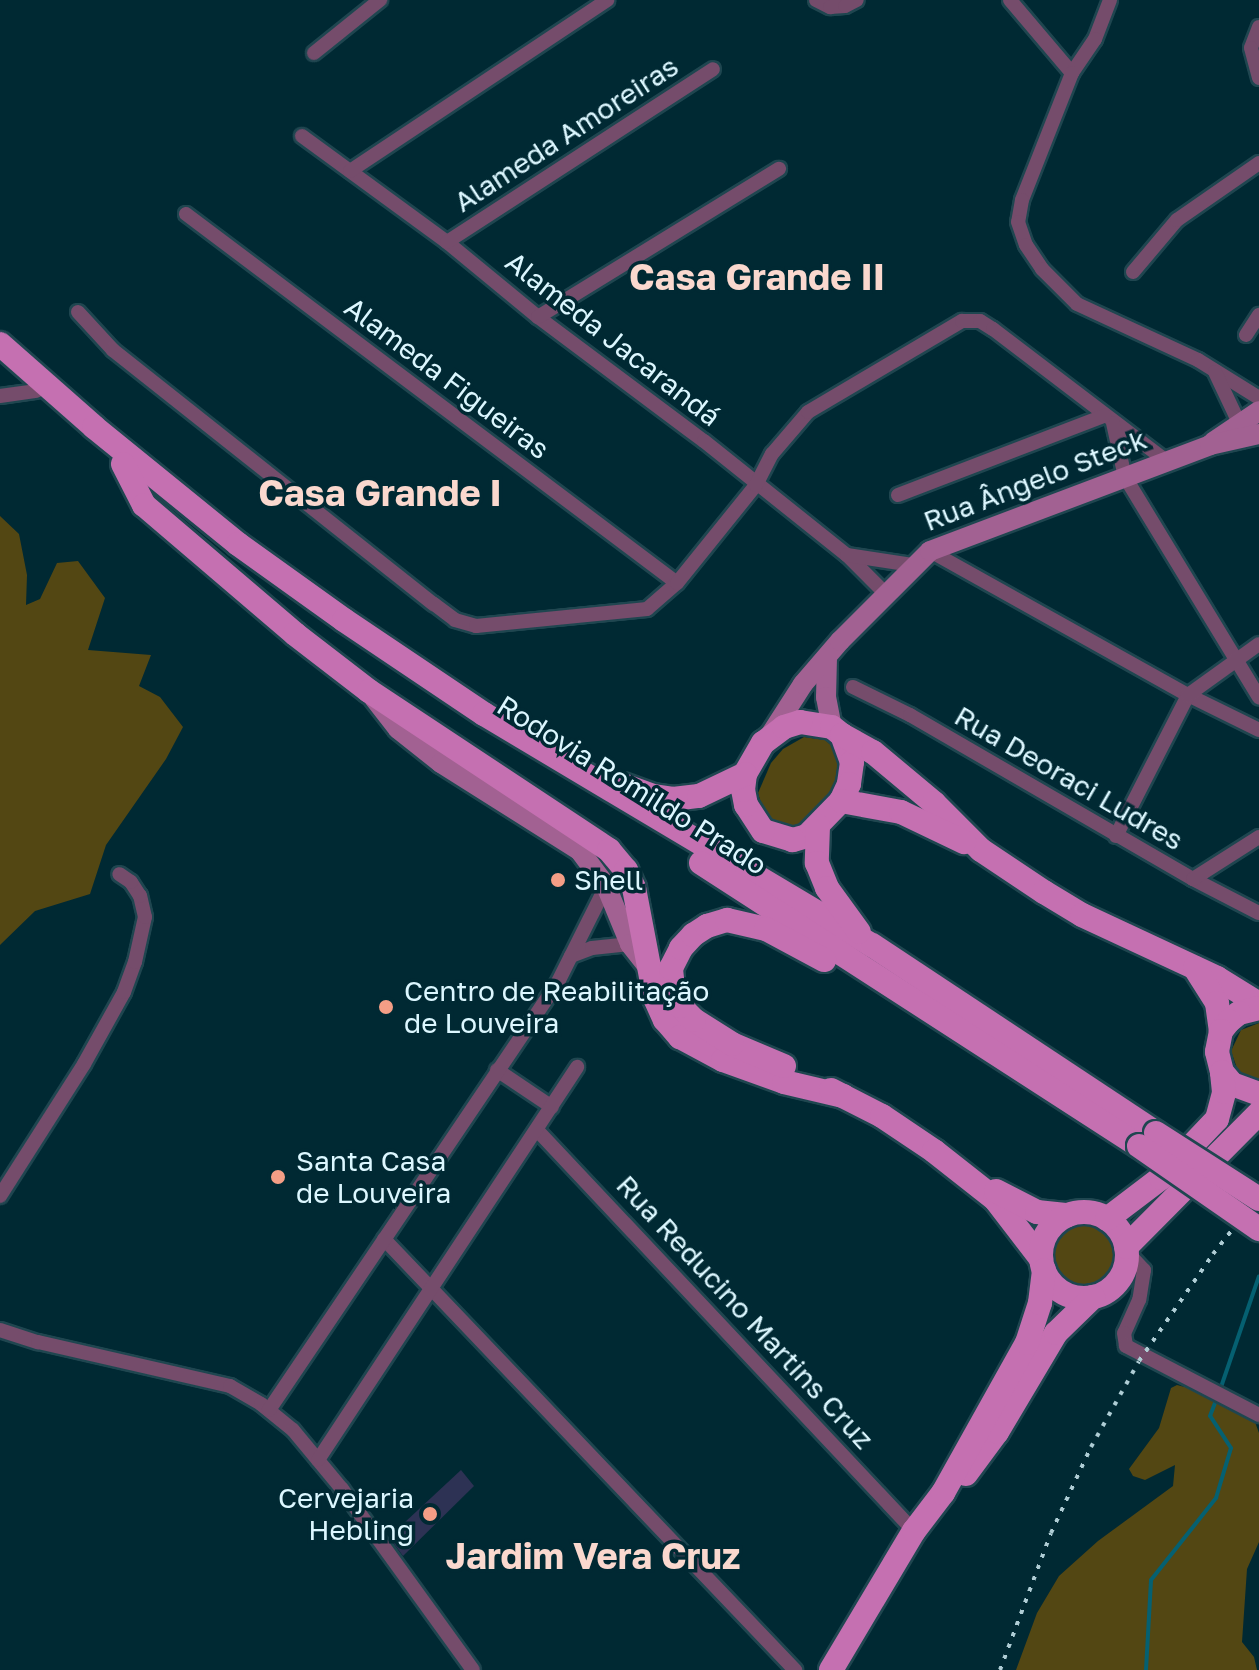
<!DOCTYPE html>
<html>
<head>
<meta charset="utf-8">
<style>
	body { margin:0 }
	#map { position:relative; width:1259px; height:1670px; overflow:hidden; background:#002933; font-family:"Golos Text",sans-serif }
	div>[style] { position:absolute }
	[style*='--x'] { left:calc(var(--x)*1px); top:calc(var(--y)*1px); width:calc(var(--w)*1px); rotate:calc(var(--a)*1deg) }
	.green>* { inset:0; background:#534713 }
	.round { border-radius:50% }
	.stream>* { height:4px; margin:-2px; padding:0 2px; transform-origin:2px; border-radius:2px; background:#056071 }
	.building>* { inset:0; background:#2d3254 }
	.roads { filter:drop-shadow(2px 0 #1f4650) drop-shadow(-2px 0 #1f4650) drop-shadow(0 2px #1f4650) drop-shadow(0 -2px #1f4650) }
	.street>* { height:14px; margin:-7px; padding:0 7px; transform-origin:7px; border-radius:7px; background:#754c6b }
	.secondary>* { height:20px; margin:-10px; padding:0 10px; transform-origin:10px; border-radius:10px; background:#a26192 }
	.primary>* { height:24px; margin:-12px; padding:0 12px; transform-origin:12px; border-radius:12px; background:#c570b1 }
	.primary>.ring { margin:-12px; padding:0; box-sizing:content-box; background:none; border:24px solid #c570b1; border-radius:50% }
	.rail>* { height:4px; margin-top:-2px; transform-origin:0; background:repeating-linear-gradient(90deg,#afcdd5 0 4px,transparent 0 12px) }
	.bridges { filter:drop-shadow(2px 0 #1f4650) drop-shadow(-2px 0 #1f4650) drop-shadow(0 2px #1f4650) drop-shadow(0 -2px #1f4650) }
	.primary-bridge>* { height:24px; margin:-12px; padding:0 12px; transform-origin:12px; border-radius:12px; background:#c570b1 }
	.dots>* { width:22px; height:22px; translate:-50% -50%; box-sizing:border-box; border:4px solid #002933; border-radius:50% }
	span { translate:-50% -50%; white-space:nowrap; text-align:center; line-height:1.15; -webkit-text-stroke:7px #002933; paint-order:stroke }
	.street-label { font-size:28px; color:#dcf7ff }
	.poi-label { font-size:28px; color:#dcf7ff }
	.left { translate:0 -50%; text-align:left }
	.right { translate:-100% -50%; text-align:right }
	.district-label { font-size:36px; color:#fad8ce; font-weight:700 }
</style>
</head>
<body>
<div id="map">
	<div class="green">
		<div style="clip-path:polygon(0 516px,19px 534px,27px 575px,26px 605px,40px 599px,57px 563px,78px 561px,105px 598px,88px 650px,151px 655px,139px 686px,160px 697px,183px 727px,166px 759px,106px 845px,90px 894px,35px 911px,0 945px)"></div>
		<div style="clip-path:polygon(804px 737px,825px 740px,841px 754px,837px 794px,797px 829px,774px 824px,765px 816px,758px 793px,771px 763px,783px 749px)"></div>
		<div style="clip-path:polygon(1259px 1023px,1259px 1084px,1239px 1074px,1231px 1051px,1241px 1030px)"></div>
		<div class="round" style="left:1053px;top:1223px;width:64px;height:64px"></div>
		<div style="clip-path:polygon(1177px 1385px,1223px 1397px,1255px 1422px,1259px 1433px,1259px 1542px,1247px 1569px,1242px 1642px,1254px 1657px,1257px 1670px,1016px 1670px,1037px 1613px,1059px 1576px,1098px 1541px,1173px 1486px,1175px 1465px,1145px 1480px,1133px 1476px,1129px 1469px,1159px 1428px,1171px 1388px)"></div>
	</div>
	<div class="stream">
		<div style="--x:1220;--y:1390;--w:120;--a:-71.1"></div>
		<div style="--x:1146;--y:1670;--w:90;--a:-86.8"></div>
		<div style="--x:1151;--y:1580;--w:105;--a:-51.6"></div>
		<div style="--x:1216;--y:1498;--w:52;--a:-73.3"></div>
		<div style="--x:1231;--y:1448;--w:38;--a:-123"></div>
		<div style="--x:1210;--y:1416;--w:19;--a:-69"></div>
	</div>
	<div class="building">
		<div style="clip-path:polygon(461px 1470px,474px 1486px,403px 1556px,389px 1537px)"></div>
	</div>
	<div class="roads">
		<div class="street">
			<div style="--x:816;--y:0;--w:16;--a:27"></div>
			<div style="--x:830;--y:7;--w:15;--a:-4"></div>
			<div style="--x:845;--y:6;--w:13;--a:-27"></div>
			<div style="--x:1010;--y:0;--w:96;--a:49.7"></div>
			<div style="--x:1110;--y:0;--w:42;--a:111"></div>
			<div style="--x:1095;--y:39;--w:41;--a:124.1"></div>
			<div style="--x:1072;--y:73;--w:136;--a:111.5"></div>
			<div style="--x:1022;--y:200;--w:22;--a:100"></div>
			<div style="--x:1018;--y:222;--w:24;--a:71"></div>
			<div style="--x:1026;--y:245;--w:29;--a:56"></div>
			<div style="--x:1042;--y:269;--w:49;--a:45"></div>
			<div style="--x:1077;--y:304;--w:133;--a:24.8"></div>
			<div style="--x:1198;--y:360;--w:72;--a:31.9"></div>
			<div style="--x:1259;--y:27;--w:22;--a:111"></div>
			<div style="--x:1251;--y:48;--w:31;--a:75"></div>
			<div style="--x:314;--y:53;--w:85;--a:-38.8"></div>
			<div style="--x:302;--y:136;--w:180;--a:36.2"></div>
			<div style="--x:447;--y:242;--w:118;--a:39.5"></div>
			<div style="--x:538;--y:317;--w:207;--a:36.8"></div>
			<div style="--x:704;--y:441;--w:183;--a:38.6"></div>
			<div style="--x:847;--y:555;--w:54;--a:45"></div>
			<div style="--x:350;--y:171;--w:309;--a:-33.6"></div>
			<div style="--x:186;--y:214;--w:614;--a:36.93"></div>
			<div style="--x:447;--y:242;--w:317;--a:-33"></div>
			<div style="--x:1133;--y:272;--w:68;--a:-49.8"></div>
			<div style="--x:1177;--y:220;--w:100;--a:-34.8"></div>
			<div style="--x:78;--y:312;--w:52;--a:47.4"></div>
			<div style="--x:113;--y:350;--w:409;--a:38.4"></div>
			<div style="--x:434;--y:604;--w:26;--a:37"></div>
			<div style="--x:455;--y:620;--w:22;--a:16"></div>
			<div style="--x:476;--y:626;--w:172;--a:-5.7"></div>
			<div style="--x:647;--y:609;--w:40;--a:-41"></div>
			<div style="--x:677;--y:583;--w:126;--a:-51.1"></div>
			<div style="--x:756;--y:485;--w:35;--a:-63"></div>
			<div style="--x:772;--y:454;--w:55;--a:-49.4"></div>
			<div style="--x:808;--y:412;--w:179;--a:-30.6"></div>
			<div style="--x:962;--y:321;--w:18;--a:0"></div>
			<div style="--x:980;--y:321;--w:15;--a:32"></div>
			<div style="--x:993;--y:329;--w:218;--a:37.3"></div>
			<div style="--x:538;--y:317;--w:283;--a:-31.6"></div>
			<div style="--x:1246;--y:335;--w:24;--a:-57"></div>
			<div style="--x:1215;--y:372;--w:63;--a:64.7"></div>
			<div style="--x:0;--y:396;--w:37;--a:-8"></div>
			<div style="--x:1113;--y:423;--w:55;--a:77.5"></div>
			<div style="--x:1125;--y:477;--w:258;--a:58.7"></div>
			<div style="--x:898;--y:495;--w:221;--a:-21"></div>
			<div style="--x:930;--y:551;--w:295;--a:29.2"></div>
			<div style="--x:1188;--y:695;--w:79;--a:26.2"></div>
			<div style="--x:847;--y:555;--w:66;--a:8.7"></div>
			<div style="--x:853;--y:687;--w:64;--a:26.2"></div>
			<div style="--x:910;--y:715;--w:327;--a:30.1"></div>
			<div style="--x:1193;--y:879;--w:74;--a:27.3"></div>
			<div style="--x:1116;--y:836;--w:158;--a:-62.9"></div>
			<div style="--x:1188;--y:695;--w:87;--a:-35.7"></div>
			<div style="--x:1193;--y:879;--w:78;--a:-32.5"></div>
			<div style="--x:571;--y:956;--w:22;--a:-21"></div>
			<div style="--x:592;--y:948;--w:38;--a:-6"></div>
			<div style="--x:497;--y:1070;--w:66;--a:33.9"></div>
			<div style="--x:537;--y:1130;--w:550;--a:46.77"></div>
			<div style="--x:0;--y:1196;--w:156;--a:-57.5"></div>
			<div style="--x:84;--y:1064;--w:82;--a:-60.9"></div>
			<div style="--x:124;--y:992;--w:32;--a:-70"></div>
			<div style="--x:135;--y:962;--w:46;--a:-77.5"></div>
			<div style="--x:145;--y:917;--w:22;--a:-103"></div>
			<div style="--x:140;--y:896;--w:17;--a:-123"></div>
			<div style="--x:131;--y:882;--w:14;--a:-146"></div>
			<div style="--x:384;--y:1239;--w:596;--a:46.36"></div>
			<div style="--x:1127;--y:1252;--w:25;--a:47"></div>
			<div style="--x:1144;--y:1270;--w:30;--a:99"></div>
			<div style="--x:1139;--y:1300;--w:36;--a:114"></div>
			<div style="--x:1124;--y:1333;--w:13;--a:81"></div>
			<div style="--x:1126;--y:1346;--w:150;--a:27.4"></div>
			<div style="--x:0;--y:1330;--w:40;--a:18"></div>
			<div style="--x:38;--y:1342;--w:197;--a:12.9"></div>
			<div style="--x:230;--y:1386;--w:36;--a:30"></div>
			<div style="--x:261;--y:1404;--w:41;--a:39.1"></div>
			<div style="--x:293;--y:1430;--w:77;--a:50.3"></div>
			<div style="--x:342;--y:1489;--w:223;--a:54.1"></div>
			<div style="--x:269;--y:1410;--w:516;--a:-55.97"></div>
			<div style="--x:558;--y:982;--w:107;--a:-63.4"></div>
			<div style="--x:318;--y:1460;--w:471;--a:-56.6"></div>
		</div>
		<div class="secondary">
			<div style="--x:1213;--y:442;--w:55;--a:-34"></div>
			<div style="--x:827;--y:657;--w:40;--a:91.4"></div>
			<div style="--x:826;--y:697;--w:31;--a:79"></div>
			<div style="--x:374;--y:698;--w:39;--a:52"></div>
			<div style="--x:398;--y:729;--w:55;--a:38.3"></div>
			<div style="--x:441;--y:763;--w:165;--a:32.3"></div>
			<div style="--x:580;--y:851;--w:44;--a:53.4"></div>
			<div style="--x:606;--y:886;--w:63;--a:67.5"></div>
			<div style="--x:630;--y:944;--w:31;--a:52"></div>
			<div style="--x:771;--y:734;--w:59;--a:-57.4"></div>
			<div style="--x:803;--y:684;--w:57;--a:-49.3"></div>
			<div style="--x:840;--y:641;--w:127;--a:-45"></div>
			<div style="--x:930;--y:551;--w:299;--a:-20.7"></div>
			<div style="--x:1210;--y:445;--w:50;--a:-12.7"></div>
		</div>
		<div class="primary">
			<div style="--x:0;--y:344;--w:125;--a:41.4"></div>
			<div style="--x:94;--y:427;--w:186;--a:39.1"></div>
			<div style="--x:238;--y:544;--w:130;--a:35.6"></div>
			<div style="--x:344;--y:620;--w:169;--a:33.9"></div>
			<div style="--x:484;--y:714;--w:452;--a:30.8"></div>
			<div style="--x:872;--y:945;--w:341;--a:33.5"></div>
			<div style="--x:123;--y:464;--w:46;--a:62.9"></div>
			<div style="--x:144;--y:505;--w:199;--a:40.5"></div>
			<div style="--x:295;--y:634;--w:93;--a:37.6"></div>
			<div style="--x:369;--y:691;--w:288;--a:33.5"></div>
			<div style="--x:609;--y:850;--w:26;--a:50"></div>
			<div style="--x:626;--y:870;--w:20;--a:66"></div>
			<div style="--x:634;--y:888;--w:112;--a:79.2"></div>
			<div style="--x:655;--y:998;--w:24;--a:66"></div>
			<div style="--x:665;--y:1020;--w:23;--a:49"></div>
			<div style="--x:680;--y:1037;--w:49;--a:28.1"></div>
			<div style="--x:723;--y:1060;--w:65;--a:19.8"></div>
			<div style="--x:784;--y:1082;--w:61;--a:13.3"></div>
			<div style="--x:800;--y:722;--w:32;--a:9"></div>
			<div style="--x:832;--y:727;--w:13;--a:39"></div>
			<div style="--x:842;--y:735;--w:29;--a:70"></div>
			<div style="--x:852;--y:762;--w:22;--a:98"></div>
			<div style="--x:849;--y:784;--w:19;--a:115"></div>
			<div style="--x:841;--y:801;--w:49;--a:134.2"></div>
			<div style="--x:807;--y:836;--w:15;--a:164"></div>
			<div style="--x:793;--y:840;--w:31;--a:-163"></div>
			<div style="--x:763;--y:831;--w:31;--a:-123"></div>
			<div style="--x:746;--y:805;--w:15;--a:-101"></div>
			<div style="--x:743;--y:790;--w:16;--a:-83"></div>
			<div style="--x:745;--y:774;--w:36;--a:-60"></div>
			<div style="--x:763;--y:743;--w:26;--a:-37"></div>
			<div style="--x:784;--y:727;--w:17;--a:-17"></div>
			<div style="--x:842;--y:735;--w:35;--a:29"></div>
			<div style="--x:873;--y:752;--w:80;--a:39.9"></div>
			<div style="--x:934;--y:803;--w:66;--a:45"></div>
			<div style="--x:981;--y:850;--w:76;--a:33.7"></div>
			<div style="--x:1044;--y:892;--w:44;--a:31.2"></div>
			<div style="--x:1082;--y:915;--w:149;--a:25"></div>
			<div style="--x:1217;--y:978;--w:49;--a:31.8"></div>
			<div style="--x:623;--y:785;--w:33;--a:20"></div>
			<div style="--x:654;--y:796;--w:19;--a:9"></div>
			<div style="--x:673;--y:799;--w:26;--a:-7"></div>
			<div style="--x:699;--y:796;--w:51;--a:-25.6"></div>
			<div style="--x:841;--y:801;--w:61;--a:10.4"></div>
			<div style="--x:901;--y:812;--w:70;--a:25.5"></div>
			<div style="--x:818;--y:826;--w:37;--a:92"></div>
			<div style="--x:817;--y:863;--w:27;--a:68"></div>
			<div style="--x:827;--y:888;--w:54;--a:54"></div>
			<div style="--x:701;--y:863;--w:521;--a:32.87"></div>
			<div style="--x:1195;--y:968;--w:41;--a:57.8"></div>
			<div style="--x:1217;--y:1003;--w:28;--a:82"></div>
			<div style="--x:1259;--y:1008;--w:21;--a:166"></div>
			<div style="--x:1239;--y:1013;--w:13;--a:141"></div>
			<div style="--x:1229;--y:1021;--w:13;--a:129"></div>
			<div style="--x:1221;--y:1031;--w:21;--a:101"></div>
			<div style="--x:1217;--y:1052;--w:21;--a:76"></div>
			<div style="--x:1222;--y:1072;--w:16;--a:50"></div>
			<div style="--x:1232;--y:1084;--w:29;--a:20"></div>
			<div style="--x:784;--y:1066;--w:56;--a:-157.1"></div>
			<div style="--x:732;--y:1044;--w:45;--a:-147.7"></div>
			<div style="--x:694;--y:1020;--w:20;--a:-135"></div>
			<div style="--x:680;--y:1006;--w:19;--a:-111"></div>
			<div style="--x:673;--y:988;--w:20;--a:-96"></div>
			<div style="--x:671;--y:968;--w:22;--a:-63"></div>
			<div style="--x:681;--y:948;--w:18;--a:-47"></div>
			<div style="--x:693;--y:935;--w:17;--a:-33"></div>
			<div style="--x:707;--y:926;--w:21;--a:-17"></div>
			<div style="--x:727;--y:920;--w:40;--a:13"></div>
			<div style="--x:766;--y:929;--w:66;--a:28.1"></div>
			<div style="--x:831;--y:1090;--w:57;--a:27"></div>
			<div style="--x:882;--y:1116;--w:63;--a:33.9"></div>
			<div style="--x:934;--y:1151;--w:78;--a:38.2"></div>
			<div style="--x:995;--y:1199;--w:76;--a:52.5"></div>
			<div style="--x:996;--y:1191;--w:46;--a:27.1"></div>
			<div style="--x:1037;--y:1212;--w:31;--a:6"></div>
			<div class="ring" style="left:1041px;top:1212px;width:62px;height:62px"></div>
			<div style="--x:1107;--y:1219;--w:68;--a:-37.2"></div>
			<div style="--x:1161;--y:1178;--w:81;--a:-46.5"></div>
			<div style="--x:1217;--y:1119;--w:28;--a:-75"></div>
			<div style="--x:1224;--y:1092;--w:20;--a:-96"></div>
			<div style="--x:1126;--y:1247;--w:189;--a:-45.2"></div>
			<div style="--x:966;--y:1474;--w:52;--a:-53.6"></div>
			<div style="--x:997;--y:1432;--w:115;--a:-59.2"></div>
			<div style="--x:1056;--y:1333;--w:52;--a:-44.2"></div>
			<div style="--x:831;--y:1670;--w:162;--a:-59.2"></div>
			<div style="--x:914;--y:1531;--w:48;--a:-52.7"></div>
			<div style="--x:943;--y:1493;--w:172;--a:-60.8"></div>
			<div style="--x:1027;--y:1343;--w:42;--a:-72"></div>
			<div style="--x:1040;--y:1303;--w:33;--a:-83"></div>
		</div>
	</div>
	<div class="rail">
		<div style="--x:1000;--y:1670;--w:146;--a:-69.6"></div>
		<div style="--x:1051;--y:1533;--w:95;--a:-65.1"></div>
		<div style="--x:1091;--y:1447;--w:98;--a:-60.8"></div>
		<div style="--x:1139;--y:1361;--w:130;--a:-55.3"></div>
		<div style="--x:1213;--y:1254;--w:74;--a:-51.6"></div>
	</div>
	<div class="bridges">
		<div class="primary-bridge">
			<div style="--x:1156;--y:1133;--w:122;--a:32.7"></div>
			<div style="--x:1139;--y:1146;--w:146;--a:34.7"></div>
		</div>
	</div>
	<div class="dots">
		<div style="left:558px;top:880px;background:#f49e86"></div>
		<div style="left:386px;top:1007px;background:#f49e86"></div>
		<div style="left:278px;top:1177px;background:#f49e86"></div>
		<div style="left:430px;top:1514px;background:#f49e86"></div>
	</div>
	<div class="street-label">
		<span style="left:566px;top:134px;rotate:-33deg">Alameda Amoreiras</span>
		<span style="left:613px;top:339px;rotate:38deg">Alameda Jacarandá</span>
		<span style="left:447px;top:378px;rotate:37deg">Alameda Figueiras</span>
		<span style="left:1035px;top:480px;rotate:-21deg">Rua Ângelo Steck</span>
		<span style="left:1069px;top:778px;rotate:30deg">Rua Deoraci Ludres</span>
		<span style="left:632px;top:785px;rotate:32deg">Rodovia Romildo Prado</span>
		<span style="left:745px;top:1312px;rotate:47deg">Rua Reducino Martins Cruz</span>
	</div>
	<div class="poi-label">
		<span class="left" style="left:574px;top:880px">Shell</span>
		<span class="left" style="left:404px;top:1007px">Centro de Reabilitação<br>de Louveira</span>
		<span class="left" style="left:296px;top:1177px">Santa Casa<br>de Louveira</span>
		<span class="right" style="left:414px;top:1514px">Cervejaria<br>Hebling</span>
	</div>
	<div class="district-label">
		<span style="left:757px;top:277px">Casa Grande II</span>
		<span style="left:380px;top:493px">Casa Grande I</span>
		<span style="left:593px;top:1556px">Jardim Vera Cruz</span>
	</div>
</div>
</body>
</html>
